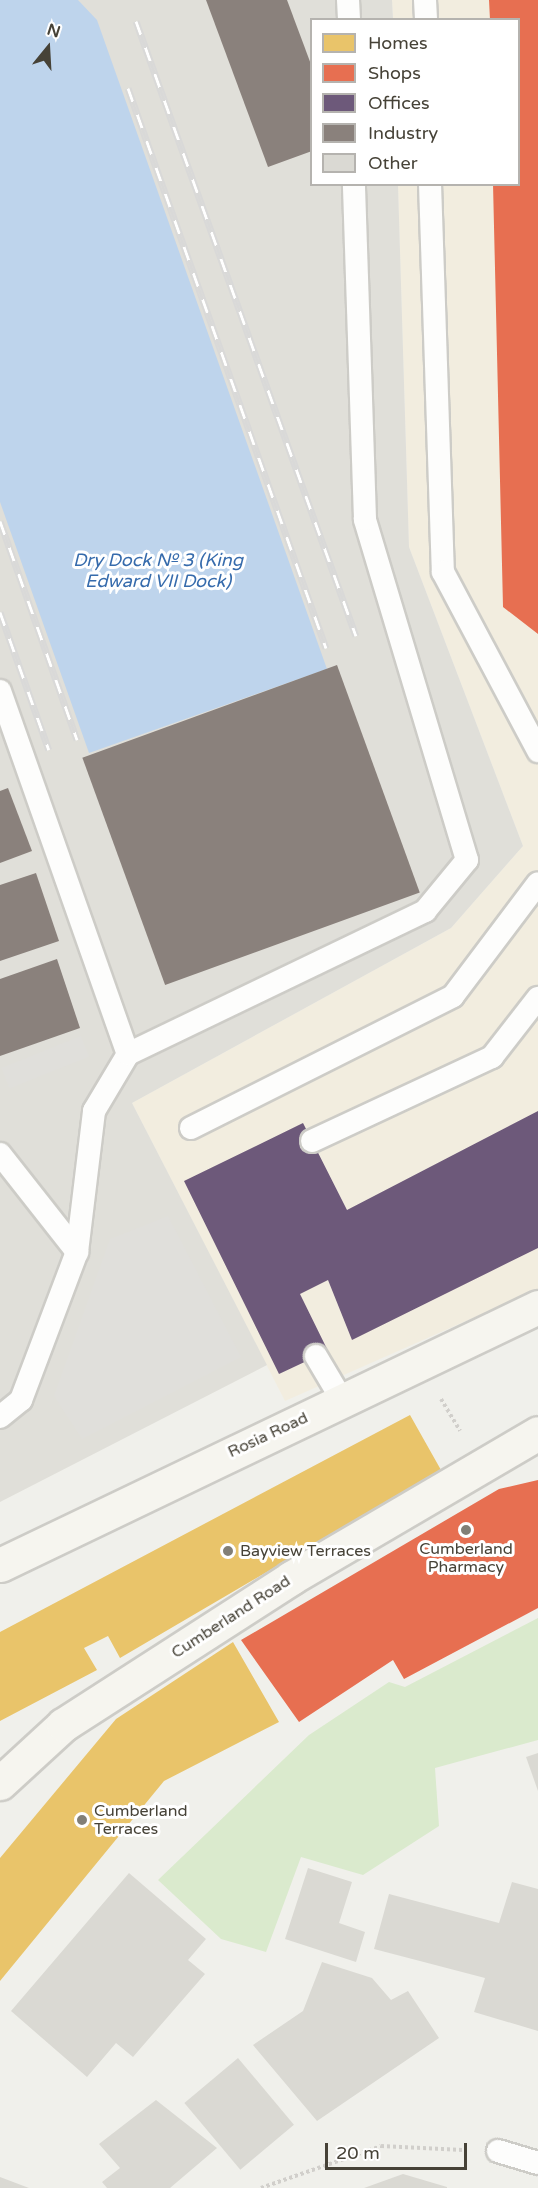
<!DOCTYPE html>
<html>
<head>
<meta charset="utf-8">
<style>
	body { margin:0 }
	#map { position:relative; width:538px; height:2188px; overflow:hidden; background:#f0f0eb; font-family:"Varela Round",sans-serif }
	div>[style] { position:absolute }
	[style*='--x'] { left:calc(var(--x)*1px); top:calc(var(--y)*1px); width:calc(var(--w)*1px); rotate:calc(var(--a)*1deg) }
	.commercial>* { inset:0; background:#f2eddf }
	.industrial>* { inset:0; background:#e0dfd9 }
	.green>* { inset:0; background:#daeacd }
	.parking>* { inset:0; background:#e0dfdb; transform-origin:0 0 }
	.water>* { inset:0; background:#bed4ec }
	.homes>* { inset:0; background:#e9c46a }
	.shops>* { inset:0; background:#e76f51 }
	.offices>* { inset:0; background:#6d597a }
	.industry>* { inset:0; background:#8a817c; transform-origin:0 0 }
	.building>* { inset:0; background:#dad9d3; transform-origin:0 0 }
	.path>* { height:4px; margin-top:-2px; transform-origin:0; background:repeating-linear-gradient(90deg,#d1cfcb 0 3px,transparent 0 6px) }
	.roads { filter:drop-shadow(2px 0 #cdccc7) drop-shadow(-2px 0 #cdccc7) drop-shadow(0 2px #cdccc7) drop-shadow(0 -2px #cdccc7) }
	.lane>* { height:22px; margin:-11px; padding:0 11px; transform-origin:11px; border-radius:11px; background:#fdfdfc }
	.secondary>* { height:33px; margin:-16.5px; padding:0 16.5px; transform-origin:16.5px; border-radius:16.5px; background:#f6f5ef }
	.rail>* { height:7px; margin-top:-3.5px; transform-origin:0; background:repeating-linear-gradient(90deg,#fff 0 14px,#d9d9d8 0 28px); box-sizing:border-box; border-block:2px solid #d9d9d8 }
	.dots>* { width:16px; height:16px; translate:-50% -50%; box-sizing:border-box; border:3px solid #fff; border-radius:50% }
	span { translate:-50% -50%; white-space:nowrap; text-align:center; line-height:1.15; -webkit-text-stroke:6px #fff; paint-order:stroke }
	.street-label { font-size:16px; color:#464237 }
	.poi-label { font-size:16px; color:#464237 }
	.left { translate:0 -50%; text-align:left }
	.water-label { font-size:18px; color:#366bac; font-style:italic }
	.legend { position:absolute; left:310px; top:18px; width:210px; height:168px; box-sizing:border-box; background:#fff; border:2px solid #b5b3af; margin:0; padding:8px 10px; list-style:none; font-size:18px; color:#464237 }
	.legend li { display:flex; align-items:center; gap:12px; height:30px }
	.legend b { width:30px; border:2px solid #b5b3af }
	.north { position:absolute; left:18px; top:18px; width:60px; height:60px; -webkit-text-stroke:4px #fff; paint-order:stroke; rotate:18deg; font-size:16px; font-weight:700; line-height:24px; text-align:center; color:#464237 }
	.north::after { content:''; display:block; margin:auto; width:21px; height:27px; background:#464237; clip-path:polygon(50% 0,100% 100%,50% 72%,0 100%) }
	.scale { position:absolute; left:325px; top:2143px; width:142px; height:27px; box-sizing:border-box; border:3px solid #464237; border-top:0; padding-left:8px; font-size:18px; line-height:21px; white-space:nowrap; color:#464237; -webkit-text-stroke:4px #fff; paint-order:stroke }
</style>
</head>
<body>
<div id="map">
	<div class="commercial">
		<div style="clip-path:polygon(392px 0,538px 0,538px 1289px,285px 1401px,132px 1103px,451px 928px,523px 846px,409px 547px,398px 185px,518px 184px,518px 20px,393px 19px)"></div>
	</div>
	<div class="industrial">
		<div style="clip-path:polygon(0 0,392px 0,393px 19px,312px 20px,312px 184px,398px 185px,409px 547px,523px 846px,451px 928px,132px 1103px,267px 1365px,0 1502px)"></div>
	</div>
	<div class="green">
		<div style="clip-path:polygon(538px 1618px,538px 1740px,435px 1768px,439px 1826px,363px 1875px,301px 1857px,266px 1952px,221px 1939px,158px 1880px,309px 1735px,389px 1682px,405px 1687px)"></div>
	</div>
	<div class="parking">
		<div style="left:81px;top:1036px;width:22px;height:86px;rotate:68deg"></div>
		<div style="clip-path:polygon(168px 1216px,241px 1357px,82px 1439px,54px 1396px,110px 1239px)"></div>
	</div>
	<div class="water">
		<div style="clip-path:polygon(0 0,78px 0,97px 20px,327px 669px,89px 753px,0 502px)"></div>
	</div>
	<div class="homes">
		<div style="clip-path:polygon(410px 1415px,441px 1470px,120px 1658px,108px 1636px,84px 1648px,97px 1670px,0 1721px,0 1632px)"></div>
		<div style="clip-path:polygon(233px 1642px,279px 1722px,164px 1781px,0 1981px,0 1858px,116px 1719px)"></div>
	</div>
	<div class="shops">
		<div style="clip-path:polygon(489px 0,538px 0,538px 634px,503px 607px,493px 184px,518px 184px,518px 20px,490px 20px)"></div>
		<div style="clip-path:polygon(538px 1480px,538px 1608px,404px 1679px,393px 1660px,299px 1722px,241px 1640px,499px 1489px)"></div>
	</div>
	<div class="offices">
		<div style="clip-path:polygon(538px 1111px,538px 1248px,352px 1340px,328px 1280px,300px 1294px,328px 1351px,279px 1374px,184px 1181px,303px 1123px,347px 1210px)"></div>
	</div>
	<div class="industry">
		<div style="clip-path:polygon(206px 0,287px 0,312px 67px,312px 151px,268px 167px)"></div>
		<div style="left:337px;top:665px;width:242px;height:271px;rotate:70deg"></div>
		<div style="clip-path:polygon(8px 788px,32px 851px,0 863px,0 791px)"></div>
		<div style="clip-path:polygon(36px 873px,59px 941px,0 961px,0 885px)"></div>
		<div style="clip-path:polygon(57px 959px,80px 1028px,0 1056px,0 979px)"></div>
	</div>
	<div class="building">
		<div style="clip-path:polygon(538px 1753px,538px 1791px,526px 1757px)"></div>
		<div style="clip-path:polygon(308px 1868px,352px 1882px,339px 1923px,365px 1932px,356px 1962px,285px 1939px)"></div>
		<div style="clip-path:polygon(129px 1873px,206px 1939px,188px 1960px,205px 1974px,133px 2057px,116px 2043px,87px 2077px,11px 2011px)"></div>
		<div style="clip-path:polygon(512px 1882px,538px 1889px,538px 2031px,474px 2012px,485px 1978px,374px 1949px,389px 1894px,499px 1923px)"></div>
		<div style="clip-path:polygon(322px 1962px,372px 1978px,391px 2000px,408px 1991px,439px 2038px,317px 2121px,253px 2045px,303px 2011px)"></div>
		<div style="left:238px;top:2058px;width:87px;height:70px;rotate:50deg"></div>
		<div style="clip-path:polygon(156px 2100px,217px 2148px,170px 2188px,107px 2188px,102px 2182px,120px 2168px,99px 2144px)"></div>
		<div style="clip-path:polygon(403px 2174px,447px 2187px,447px 2188px,364px 2188px)"></div>
		<div style="clip-path:polygon(0 2177px,29px 2188px,0 2188px)"></div>
	</div>
	<div class="path">
		<div style="--x:441;--y:1399;--w:37;--a:59"></div>
		<div style="--x:261;--y:2188;--w:127;--a:-19.3"></div>
		<div style="--x:381;--y:2146;--w:82;--a:2.8"></div>
	</div>
	<div class="roads">
		<div class="lane">
			<div style="--x:348;--y:0;--w:20;--a:87"></div>
			<div style="--x:425;--y:0;--w:20;--a:87"></div>
			<div style="--x:430;--y:184;--w:388;--a:88.1"></div>
			<div style="--x:443;--y:572;--w:203;--a:62"></div>
			<div style="--x:0;--y:691;--w:385;--a:70.6"></div>
			<div style="--x:191;--y:1128;--w:293;--a:-26.7"></div>
			<div style="--x:453;--y:996;--w:141;--a:-53"></div>
			<div style="--x:312;--y:1141;--w:199;--a:-25"></div>
			<div style="--x:492;--y:1057;--w:75;--a:-52.1"></div>
			<div style="--x:0;--y:1154;--w:125;--a:51.8"></div>
			<div style="--x:316;--y:1356;--w:51;--a:59.4"></div>
			<div style="--x:0;--y:1417;--w:27;--a:-39"></div>
			<div style="--x:21;--y:1400;--w:158;--a:-69.3"></div>
			<div style="--x:77;--y:1252;--w:142;--a:-83.1"></div>
			<div style="--x:94;--y:1111;--w:66;--a:-59.2"></div>
			<div style="--x:128;--y:1054;--w:330;--a:-25.7"></div>
			<div style="--x:425;--y:911;--w:66;--a:-50.5"></div>
			<div style="--x:467;--y:860;--w:356;--a:-106.7"></div>
			<div style="--x:365;--y:519;--w:335;--a:-91.9"></div>
			<div style="--x:498;--y:2151;--w:42;--a:16.7"></div>
		</div>
		<div class="secondary">
			<div style="--x:0;--y:1565;--w:597;--a:-25.62"></div>
			<div style="--x:0;--y:1783;--w:86;--a:-42.6"></div>
			<div style="--x:63;--y:1725;--w:271;--a:-32.8"></div>
			<div style="--x:291;--y:1578;--w:286;--a:-30.4"></div>
		</div>
	</div>
	<div class="rail">
		<div style="--x:136;--y:21;--w:653;--a:70.32"></div>
		<div style="--x:128;--y:88;--w:594;--a:70.53"></div>
		<div style="--x:0;--y:521;--w:232;--a:70.6"></div>
		<div style="--x:0;--y:612;--w:146;--a:70.5"></div>
	</div>
	<div class="dots">
		<div style="left:466px;top:1530px;background:#827f76"></div>
		<div style="left:228px;top:1551px;background:#827f76"></div>
		<div style="left:82px;top:1820px;background:#827f76"></div>
	</div>
	<div class="street-label">
		<span style="left:268px;top:1435px;rotate:-25deg">Rosia Road</span>
		<span style="left:231px;top:1617px;rotate:-33deg">Cumberland Road</span>
	</div>
	<div class="poi-label">
		<span style="left:466px;top:1558px">Cumberland<br>Pharmacy</span>
		<span class="left" style="left:240px;top:1551px">Bayview Terraces</span>
		<span class="left" style="left:94px;top:1820px">Cumberland<br>Terraces</span>
	</div>
	<div class="water-label">
		<span style="left:158px;top:571px">Dry Dock № 3 (King<br>Edward VII Dock)</span>
	</div>
	<ul class="legend">
	<li><b style="height:16px;background:#e9c46a"></b>Homes</li>
	<li><b style="height:16px;background:#e76f51"></b>Shops</li>
	<li><b style="height:16px;background:#6d597a"></b>Offices</li>
	<li><b style="height:16px;background:#8a817c"></b>Industry</li>
	<li><b style="height:16px;background:#dad9d3"></b>Other</li>
	</ul>
	<div class="north">N</div>
	<div class="scale">20 m</div>
</div>
</body>
</html>
